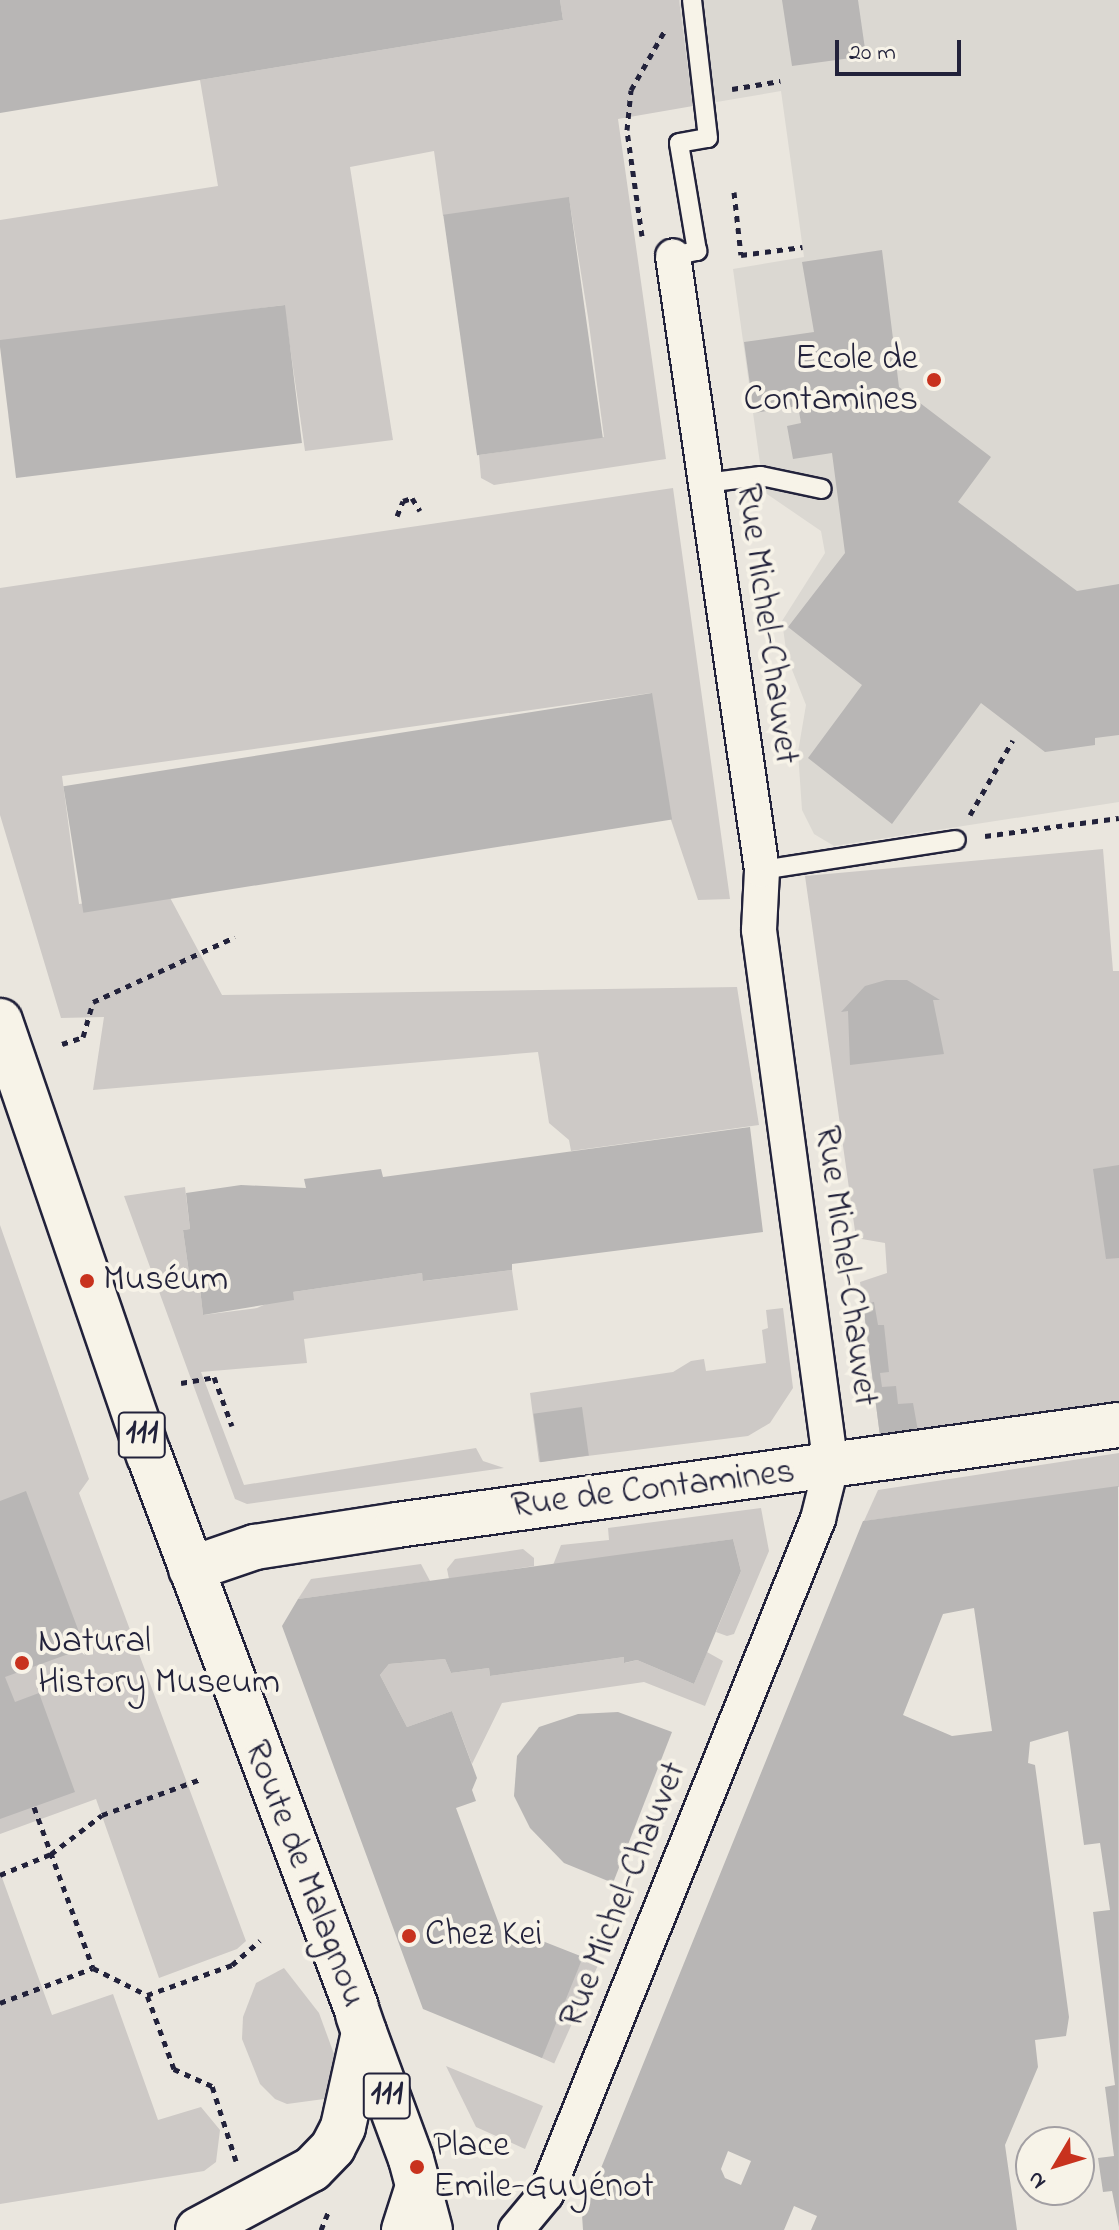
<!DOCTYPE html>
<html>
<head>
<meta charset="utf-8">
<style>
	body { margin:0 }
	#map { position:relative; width:1119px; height:2230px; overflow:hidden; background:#eae6de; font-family:"Indie Flower",sans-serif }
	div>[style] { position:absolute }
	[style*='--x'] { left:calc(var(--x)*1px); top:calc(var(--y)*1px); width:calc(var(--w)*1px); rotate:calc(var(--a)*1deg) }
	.built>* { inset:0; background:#dbd8d2 }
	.green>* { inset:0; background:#cdc9c6; transform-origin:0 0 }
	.building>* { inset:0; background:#b8b6b5; transform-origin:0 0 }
	.path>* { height:5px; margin-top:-2.5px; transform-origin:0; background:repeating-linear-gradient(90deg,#22223b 0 6px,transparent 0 12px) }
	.roads { filter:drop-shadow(2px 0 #22223b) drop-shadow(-2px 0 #22223b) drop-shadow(0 2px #22223b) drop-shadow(0 -2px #22223b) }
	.service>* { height:18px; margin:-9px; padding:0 9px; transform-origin:9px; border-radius:9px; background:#f7f3e8 }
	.minor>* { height:34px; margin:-17px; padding:0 17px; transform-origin:17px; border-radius:17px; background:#f7f3e8 }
	.tertiary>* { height:42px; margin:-21px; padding:0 21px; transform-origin:21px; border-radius:21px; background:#f7f3e8 }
	.secondary>* { height:44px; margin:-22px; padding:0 22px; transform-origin:22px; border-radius:22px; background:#f7f3e8 }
	.primary>* { height:44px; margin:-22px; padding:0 22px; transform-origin:22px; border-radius:22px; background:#f7f3e8 }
	.dots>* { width:22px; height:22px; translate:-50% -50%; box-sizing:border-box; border:4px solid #f7f3e8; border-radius:50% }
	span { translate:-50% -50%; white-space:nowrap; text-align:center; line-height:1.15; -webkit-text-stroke:8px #f7f3e8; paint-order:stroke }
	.shield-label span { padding:2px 6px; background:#f7f3e8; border:2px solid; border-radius:6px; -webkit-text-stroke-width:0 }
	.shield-label { font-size:34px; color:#22223b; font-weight:700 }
	.poi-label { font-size:36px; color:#22223b }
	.right { translate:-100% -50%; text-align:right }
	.left { translate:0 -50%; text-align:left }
	.street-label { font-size:36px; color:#22223b }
	.north { position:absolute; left:1015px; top:2126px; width:80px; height:80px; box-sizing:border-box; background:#f7f3e8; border:2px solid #a29fa3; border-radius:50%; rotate:232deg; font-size:22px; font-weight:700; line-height:32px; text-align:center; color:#22223b }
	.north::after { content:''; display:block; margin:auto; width:28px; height:36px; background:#c8321e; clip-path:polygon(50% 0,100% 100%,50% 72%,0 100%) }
	.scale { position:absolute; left:835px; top:40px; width:126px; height:36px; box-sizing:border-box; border:4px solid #22223b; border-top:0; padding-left:10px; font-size:24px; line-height:28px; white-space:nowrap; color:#22223b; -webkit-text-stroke:6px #f7f3e8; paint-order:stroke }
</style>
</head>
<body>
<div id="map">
	<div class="built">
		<div style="clip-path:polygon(679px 0,1119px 0,1119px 802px,834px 846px,814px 834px,802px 810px,798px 752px,806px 705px,787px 657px,782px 621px,825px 553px,821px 531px,764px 492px,733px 269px,804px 257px,781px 91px,693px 106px)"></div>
	</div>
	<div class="green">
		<div style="clip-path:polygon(560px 0,679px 0,693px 106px,618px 119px,666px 459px,494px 485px,481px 478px,479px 455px,604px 437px,588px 317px,569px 198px,443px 216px,434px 151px,350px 167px,393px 440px,305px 451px,284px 305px,0 344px,0 220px,218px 186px,200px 80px,563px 20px)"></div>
		<div style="clip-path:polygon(673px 488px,730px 899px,698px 900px,671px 820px,651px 693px,62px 776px,79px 904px,167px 892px,222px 995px,737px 987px,759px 1125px,571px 1151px,569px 1140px,549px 1123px,538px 1052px,93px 1090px,104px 1017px,61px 1018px,0 815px,0 588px)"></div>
		<div style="clip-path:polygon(1103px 849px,1113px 971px,1119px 971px,1119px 1402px,880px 1436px,860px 1282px,887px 1273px,885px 1243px,856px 1238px,805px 876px)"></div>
		<div style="clip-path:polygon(185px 1187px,190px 1229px,183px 1230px,190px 1280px,199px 1279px,203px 1315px,257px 1308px,293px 1292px,422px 1273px,424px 1281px,512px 1270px,518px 1310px,304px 1339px,307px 1363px,201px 1372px,244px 1485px,476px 1448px,483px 1461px,504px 1468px,247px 1504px,235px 1499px,124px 1196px)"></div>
		<div style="clip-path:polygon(0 1225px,89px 1479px,79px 1493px,246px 1941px,237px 1949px,159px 1978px,96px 1799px,0 1834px)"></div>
		<div style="clip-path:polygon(783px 1308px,793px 1388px,770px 1423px,748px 1436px,539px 1462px,530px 1393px,673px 1372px,691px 1361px,704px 1359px,706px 1371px,766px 1363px,762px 1330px,768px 1328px,766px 1310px)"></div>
		<div style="clip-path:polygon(1119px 1453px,1119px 1487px,864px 1521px,878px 1490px)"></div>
		<div style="clip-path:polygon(761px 1508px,769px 1551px,734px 1634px,727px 1636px,716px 1632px,741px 1571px,733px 1539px,553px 1565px,561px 1545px,609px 1540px,608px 1528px)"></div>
		<div style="clip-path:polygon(523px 1549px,534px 1558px,534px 1566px,449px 1579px,447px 1569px,455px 1559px)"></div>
		<div style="clip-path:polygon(421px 1564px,430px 1581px,298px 1599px,311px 1579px)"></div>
		<div style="clip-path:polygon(707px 1652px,723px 1661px,705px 1706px,644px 1682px,502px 1703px,472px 1764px,452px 1711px,407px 1727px,380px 1675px,389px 1664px,445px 1659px,451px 1673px,489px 1668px,490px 1676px,624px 1657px,625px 1663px,637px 1660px,694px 1684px)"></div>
		<div style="clip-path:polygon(0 1872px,52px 2015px,113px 1994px,158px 2120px,201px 2107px,220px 2130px,216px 2162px,204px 2171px,0 2204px)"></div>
		<div style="left:583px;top:1957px;width:17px;height:109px;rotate:24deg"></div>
		<div style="clip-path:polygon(284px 1968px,319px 2013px,334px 2054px,324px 2099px,287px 2104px,275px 2099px,260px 2084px,242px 2039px,243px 2017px,256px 1983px)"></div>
		<div style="clip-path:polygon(446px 2066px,543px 2106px,525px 2149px,476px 2127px)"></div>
	</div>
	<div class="building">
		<div style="clip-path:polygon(0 0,560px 0,563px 20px,0 113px)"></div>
		<div style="clip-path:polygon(782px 0,858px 0,866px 56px,792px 66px)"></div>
		<div style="left:569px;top:197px;width:243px;height:127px;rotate:82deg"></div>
		<div style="clip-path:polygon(882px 250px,899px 387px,991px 457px,958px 502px,1077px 591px,1119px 584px,1119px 735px,1095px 738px,1095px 745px,1045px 752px,981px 703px,892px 824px,808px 758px,862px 685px,788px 627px,845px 553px,832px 453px,793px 459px,787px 426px,801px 423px,798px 406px,754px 413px,744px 342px,814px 332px,802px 262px)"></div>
		<div style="left:285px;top:305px;width:139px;height:288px;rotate:83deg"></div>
		<div style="left:652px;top:693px;width:128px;height:596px;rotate:81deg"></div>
		<div style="clip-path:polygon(886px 980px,907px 980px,940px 1000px,933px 1000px,944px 1054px,850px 1065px,848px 1011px,841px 1012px,865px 986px)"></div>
		<div style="clip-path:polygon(750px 1127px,763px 1232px,512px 1264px,512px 1270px,423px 1281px,422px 1273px,293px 1292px,294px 1300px,203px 1315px,199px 1279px,190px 1280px,183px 1230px,190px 1229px,186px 1193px,241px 1185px,306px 1188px,304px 1179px,381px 1169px,383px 1177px)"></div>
		<div style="clip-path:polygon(1119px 1165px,1119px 1258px,1106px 1259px,1093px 1169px)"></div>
		<div style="clip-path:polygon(874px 1302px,878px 1325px,884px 1325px,889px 1372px,880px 1373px,882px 1387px,896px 1386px,898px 1404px,913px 1403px,918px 1431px,880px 1436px,863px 1304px)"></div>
		<div style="left:582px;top:1407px;width:49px;height:49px;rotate:82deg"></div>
		<div style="clip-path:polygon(evenodd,1118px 1486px,1119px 2227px,1112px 2191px,1103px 2192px,1098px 2158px,1114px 2156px,1105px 2087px,1115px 2085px,1093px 1912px,1110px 1910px,1100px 1843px,1084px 1845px,1068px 1731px,1030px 1742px,1028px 1763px,1035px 1765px,1069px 2017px,1066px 2036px,1035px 2040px,1038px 2067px,1005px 2145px,1017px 2230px,811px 2230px,817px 2216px,794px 2206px,784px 2230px,583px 2230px,582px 2215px,863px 1521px,1118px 1486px,974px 1608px,992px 1731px,952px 1736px,903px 1715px,943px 1614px,974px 1608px,1118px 1486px,728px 2151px,751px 2161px,741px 2185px,725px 2178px,721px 2169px,728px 2151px)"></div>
		<div style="clip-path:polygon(26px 1491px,85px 1648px,5px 1677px,15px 1702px,39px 1693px,75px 1792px,0 1819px,0 1501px)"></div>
		<div style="clip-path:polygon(733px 1539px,741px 1571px,694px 1684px,637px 1660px,624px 1663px,624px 1657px,490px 1676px,489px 1668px,451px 1673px,445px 1659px,389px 1664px,380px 1675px,407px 1727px,452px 1711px,477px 1778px,472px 1790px,476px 1801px,456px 1808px,505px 1940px,518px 1945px,522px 1933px,583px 1957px,542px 2058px,423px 2009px,282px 1626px,298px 1599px)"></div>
		<div style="clip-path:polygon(618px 1712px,672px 1732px,613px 1883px,564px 1863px,530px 1828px,514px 1796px,517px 1756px,539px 1727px,578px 1714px)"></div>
	</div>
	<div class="path">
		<div style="--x:732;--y:89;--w:49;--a:-9.5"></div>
		<div style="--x:734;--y:192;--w:63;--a:83.7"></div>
		<div style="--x:741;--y:255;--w:62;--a:-7.5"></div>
		<div style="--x:642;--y:236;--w:107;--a:-98.1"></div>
		<div style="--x:627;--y:130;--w:40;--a:-84.3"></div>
		<div style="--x:631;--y:90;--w:67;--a:-60.4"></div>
		<div style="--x:397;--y:516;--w:16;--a:-68"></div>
		<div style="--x:403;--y:501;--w:9;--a:-18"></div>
		<div style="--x:412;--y:498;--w:15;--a:58"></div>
		<div style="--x:970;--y:815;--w:86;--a:-60.2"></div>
		<div style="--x:985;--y:836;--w:135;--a:-7.7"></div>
		<div style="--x:62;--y:1044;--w:22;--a:-18"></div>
		<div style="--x:83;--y:1037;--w:36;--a:-74"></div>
		<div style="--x:93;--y:1002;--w:156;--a:-24.6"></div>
		<div style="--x:181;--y:1383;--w:34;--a:-10"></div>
		<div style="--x:214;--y:1377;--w:52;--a:69.8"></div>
		<div style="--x:34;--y:1807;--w:171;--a:69.9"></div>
		<div style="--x:93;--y:1968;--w:60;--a:26.6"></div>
		<div style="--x:0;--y:1875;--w:55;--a:-22.4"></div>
		<div style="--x:51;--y:1854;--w:64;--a:-37.4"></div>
		<div style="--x:102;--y:1815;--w:105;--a:-20"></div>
		<div style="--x:0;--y:2003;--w:99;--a:-20.6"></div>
		<div style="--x:236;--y:2161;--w:79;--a:-107.7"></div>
		<div style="--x:212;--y:2086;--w:42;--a:-155.9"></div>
		<div style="--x:174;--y:2069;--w:79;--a:-110"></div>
		<div style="--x:147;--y:1995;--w:90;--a:-19.4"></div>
		<div style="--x:232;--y:1965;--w:37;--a:-41"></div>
		<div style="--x:321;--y:2230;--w:22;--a:-68"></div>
	</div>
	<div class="roads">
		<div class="service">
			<div style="--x:673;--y:256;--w:25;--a:-12"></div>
			<div style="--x:697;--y:251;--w:109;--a:-99.5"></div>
			<div style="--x:679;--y:143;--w:29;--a:-10"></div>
			<div style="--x:708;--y:138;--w:139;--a:-96.6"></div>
			<div style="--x:706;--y:483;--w:55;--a:-7.3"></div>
			<div style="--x:761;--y:476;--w:62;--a:12"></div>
			<div style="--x:762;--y:870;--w:196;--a:-8.8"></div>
		</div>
		<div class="minor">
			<div style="--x:516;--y:2230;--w:47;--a:-50.2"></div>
			<div style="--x:546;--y:2194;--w:728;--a:-68.05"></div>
			<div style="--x:818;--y:1519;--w:54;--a:-76"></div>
			<div style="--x:831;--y:1467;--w:542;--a:-97.64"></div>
			<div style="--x:759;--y:930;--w:60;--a:-87.1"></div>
			<div style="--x:762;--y:870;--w:620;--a:-98.25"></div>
		</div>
		<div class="tertiary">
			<div style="--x:403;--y:2230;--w:49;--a:-72.3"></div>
		</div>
		<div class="secondary">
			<div style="--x:191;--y:1569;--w:68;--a:-19"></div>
			<div style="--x:255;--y:1547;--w:144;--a:-8.8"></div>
			<div style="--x:397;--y:1525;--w:729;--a:-7.89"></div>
			<div style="--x:198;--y:2230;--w:129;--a:-28.2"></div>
			<div style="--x:312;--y:2169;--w:30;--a:-46"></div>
			<div style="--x:333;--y:2147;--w:22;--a:-63"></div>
			<div style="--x:343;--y:2127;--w:97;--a:-77.5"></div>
			<div style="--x:364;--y:2032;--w:18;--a:-109"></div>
		</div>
		<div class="primary">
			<div style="--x:0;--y:1021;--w:459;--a:71.1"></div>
			<div style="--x:149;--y:1455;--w:590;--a:69.44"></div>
			<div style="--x:364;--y:2032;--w:135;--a:69.7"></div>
			<div style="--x:411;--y:2159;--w:73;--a:75"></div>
		</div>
	</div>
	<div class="dots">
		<div style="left:934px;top:380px;background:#c8321e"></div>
		<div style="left:87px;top:1281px;background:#c8321e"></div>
		<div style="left:22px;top:1663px;background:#c8321e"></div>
		<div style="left:409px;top:1936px;background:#c8321e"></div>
		<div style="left:417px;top:2167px;background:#c8321e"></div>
	</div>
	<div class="shield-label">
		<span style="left:142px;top:1435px">111</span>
		<span style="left:387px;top:2096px">111</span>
	</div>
	<div class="poi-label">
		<span class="right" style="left:918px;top:380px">Ecole de<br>Contamines</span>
		<span class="left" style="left:103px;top:1281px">Muséum</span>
		<span class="left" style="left:38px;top:1663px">Natural<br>History Museum</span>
		<span class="left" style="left:425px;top:1936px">Chez Kei</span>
		<span class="left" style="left:433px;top:2167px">Place<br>Emile-Guyénot</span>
	</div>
	<div class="street-label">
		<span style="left:766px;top:624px;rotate:82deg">Rue Michel-Chauvet</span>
		<span style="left:845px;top:1266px;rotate:82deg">Rue Michel-Chauvet</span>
		<span style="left:653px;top:1490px;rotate:-7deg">Rue de Contamines</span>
		<span style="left:304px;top:1874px;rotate:69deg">Route de Malagnou</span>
		<span style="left:624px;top:1895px;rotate:-68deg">Rue Michel-Chauvet</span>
	</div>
	<div class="north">N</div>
	<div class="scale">20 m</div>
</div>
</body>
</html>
